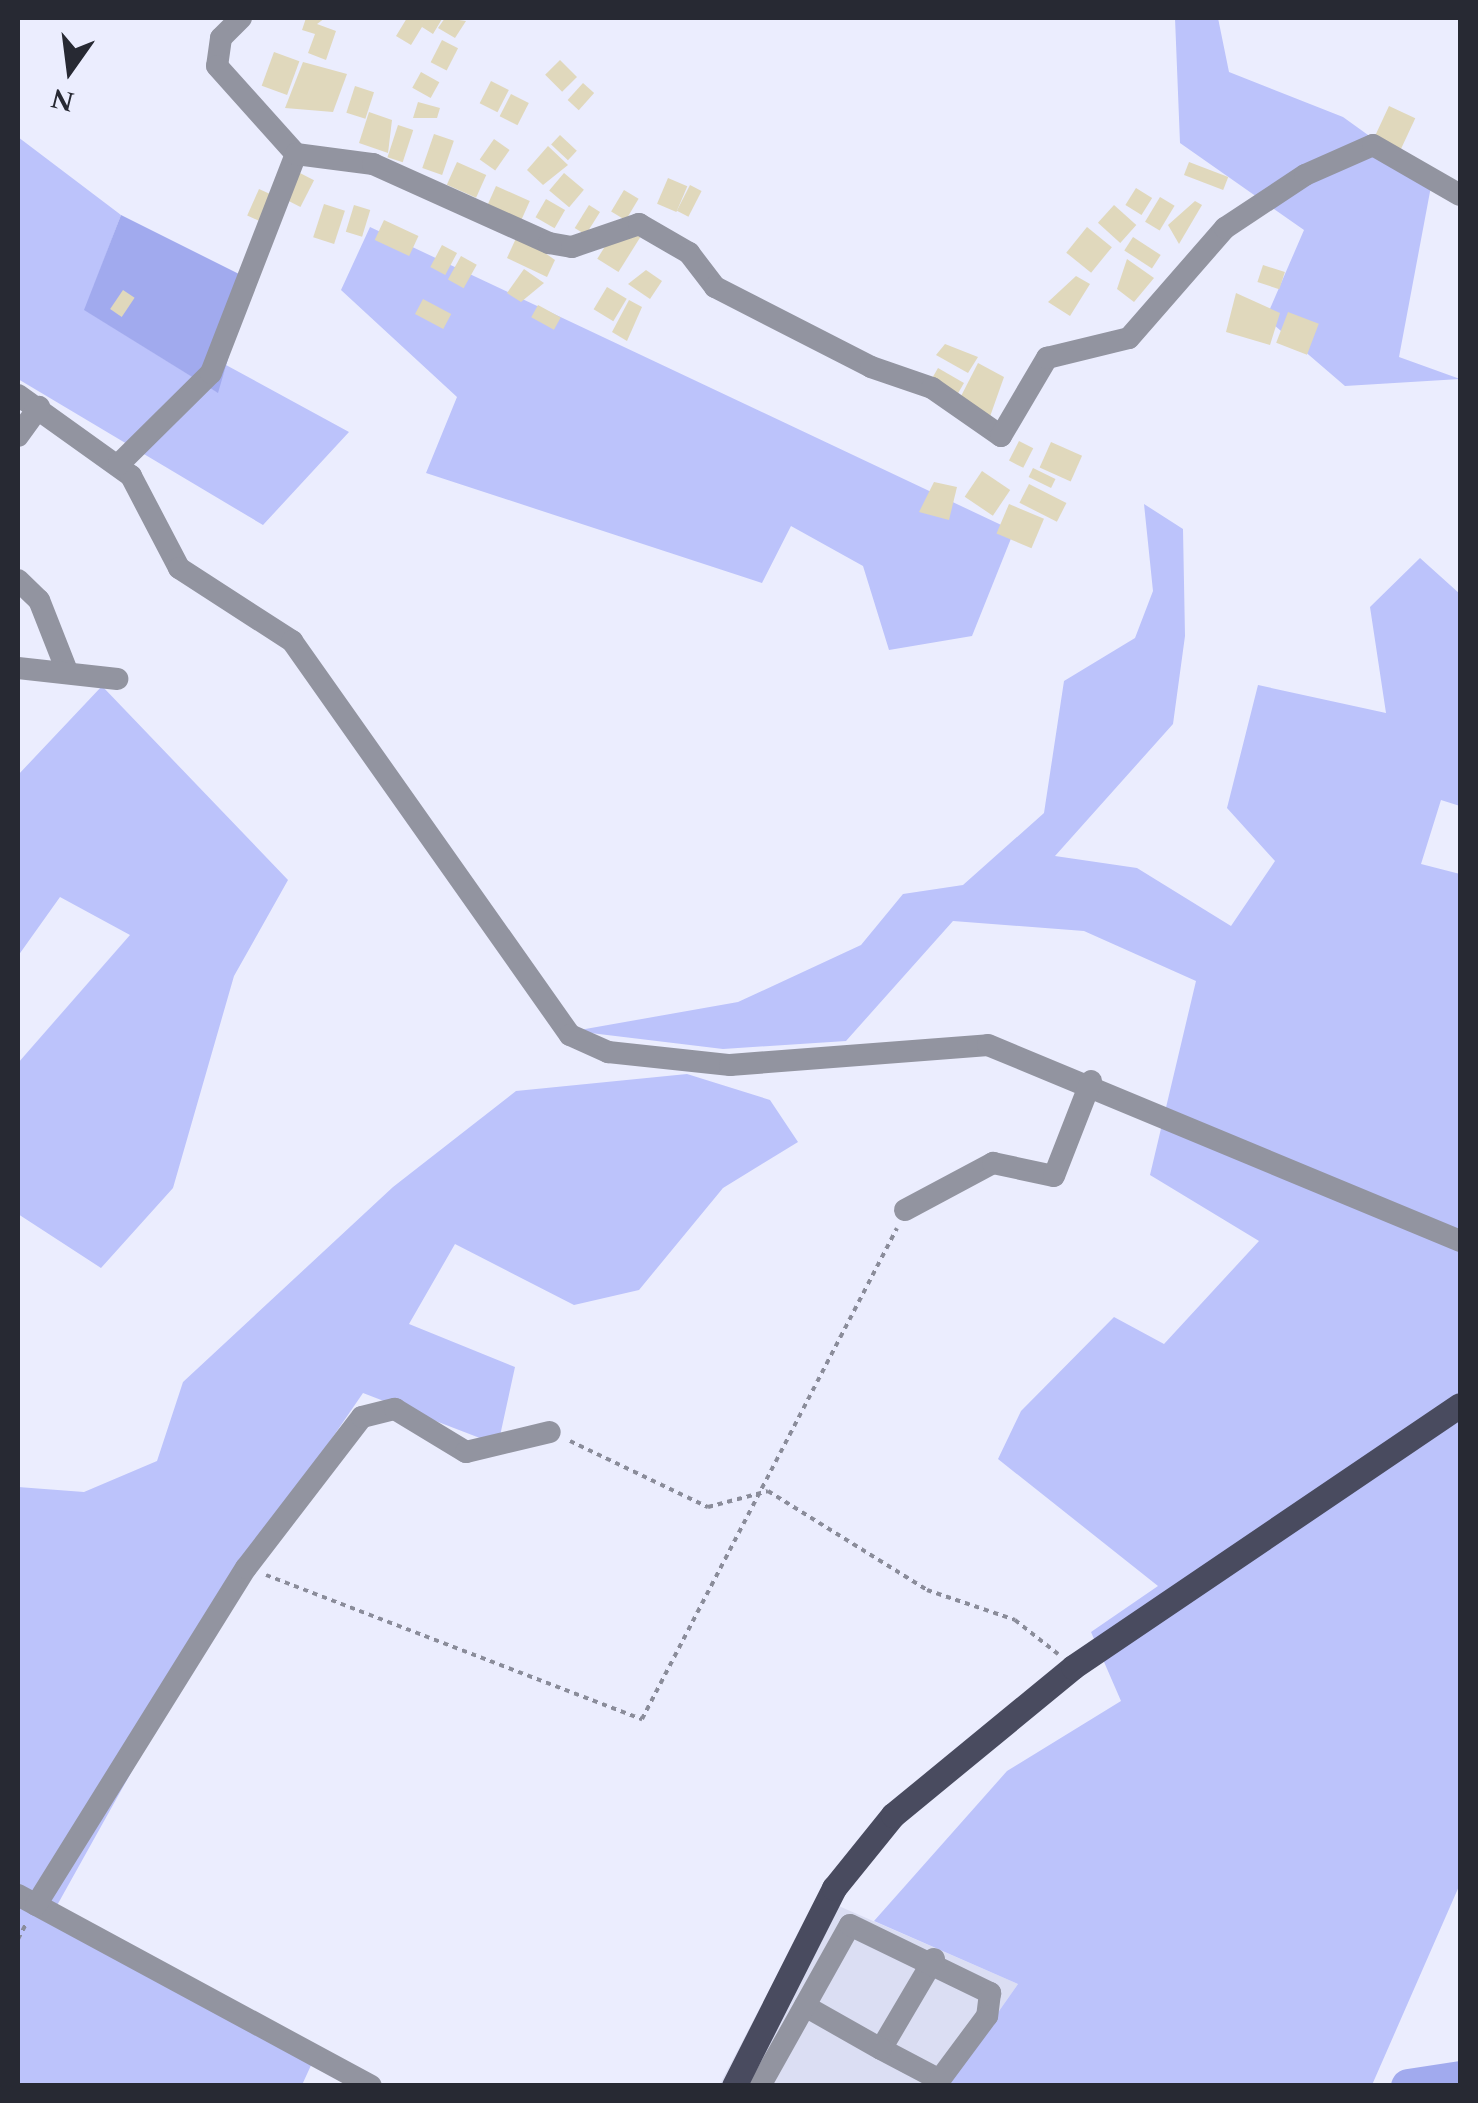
<!DOCTYPE html>
<html>
<head>
<meta charset="utf-8">
<style>
	body { margin:0 }
	#map { position:relative; width:1478px; height:2103px; overflow:hidden; background:#ebedfe; font-family:Spectral,serif }
	div>[style] { position:absolute }
	[style*='--x'] { left:calc(var(--x)*1px); top:calc(var(--y)*1px); width:calc(var(--w)*1px); rotate:calc(var(--a)*1deg) }
	.built>* { inset:0; background:#dbdef3 }
	.green>* { inset:0; background:#bcc3fb }
	.water>* { inset:0; background:#a1aaee }
	.river>* { height:35px; margin:-17.5px; padding:0 17.5px; transform-origin:17.5px; border-radius:17.5px; background:#a1aaee }
	.building>* { inset:0; background:#e0d8bc; transform-origin:0 0 }
	.path>* { height:4px; margin-top:-2px; transform-origin:0; background:repeating-linear-gradient(90deg,#8a8c9a 0 5px,transparent 0 10px) }
	.minor>* { height:22px; margin:-11px; padding:0 11px; transform-origin:11px; border-radius:11px; background:#9294a0 }
	.major>* { height:25px; margin:-12.5px; padding:0 12.5px; transform-origin:12.5px; border-radius:12.5px; background:#494b5f }
	span { translate:-50% -50%; white-space:nowrap; text-align:center; line-height:1.15; -webkit-text-stroke:9px #ebedfe; paint-order:stroke }
	.frame { position:absolute; inset:0; border:20px solid #272933; pointer-events:none }
	.north { position:absolute; left:20px; top:20px; width:100px; height:100px; -webkit-text-stroke:8px #ebedfe; paint-order:stroke; rotate:194deg; font-size:28px; font-weight:700; line-height:40px; text-align:center; color:#272933 }
	.north::after { content:''; display:block; margin:auto; width:35px; height:45px; background:#272933; clip-path:polygon(50% 0,100% 100%,50% 72%,0 100%) }
</style>
</head>
<body>
<div id="map">
	<div class="built">
		<div style="clip-path:polygon(818px 1897px,1018px 1984px,947px 2085px,719px 2086px)"></div>
	</div>
	<div class="green">
		<div style="clip-path:polygon(1175px 18px,1218px 18px,1229px 72px,1343px 117px,1432px 181px,1399px 357px,1460px 379px,1345px 386px,1266px 318px,1304px 230px,1180px 143px)"></div>
		<div style="clip-path:polygon(18px 137px,121px 215px,85px 310px,217px 392px,226px 365px,349px 432px,263px 525px,18px 379px)"></div>
		<div style="clip-path:polygon(370px 227px,1014px 531px,972px 636px,889px 650px,863px 566px,791px 526px,762px 583px,426px 473px,457px 397px,341px 290px)"></div>
		<div style="clip-path:polygon(1144px 504px,1183px 529px,1185px 636px,1173px 724px,1055px 856px,1137px 868px,1231px 926px,1275px 861px,1227px 808px,1258px 685px,1386px 713px,1370px 607px,1420px 558px,1460px 594px,1460px 806px,1441px 800px,1421px 864px,1460px 874px,1460px 1884px,1372px 2085px,947px 2085px,1018px 1984px,874px 1921px,1007px 1771px,1121px 1701px,1091px 1632px,1158px 1586px,998px 1459px,1021px 1411px,1114px 1317px,1164px 1344px,1259px 1241px,1150px 1175px,1196px 981px,1084px 931px,953px 921px,846px 1041px,723px 1049px,574px 1031px,738px 1002px,861px 945px,903px 894px,963px 885px,1044px 813px,1064px 681px,1135px 638px,1153px 591px)"></div>
		<div style="clip-path:polygon(102px 686px,288px 880px,234px 976px,173px 1188px,101px 1268px,18px 1214px,18px 1063px,130px 935px,60px 897px,18px 956px,18px 775px)"></div>
		<div style="clip-path:polygon(687px 1074px,770px 1100px,798px 1142px,723px 1188px,639px 1290px,574px 1305px,455px 1244px,409px 1324px,515px 1367px,498px 1445px,363px 1393px,254px 1552px,55px 1909px,318px 2050px,302px 2085px,18px 2085px,18px 1487px,84px 1492px,157px 1461px,183px 1382px,393px 1187px,516px 1091px)"></div>
	</div>
	<div class="water">
		<div style="clip-path:polygon(121px 215px,251px 280px,218px 393px,84px 310px)"></div>
	</div>
	<div class="river">
		<div style="--x:1408;--y:2086;--w:53;--a:-8.7"></div>
	</div>
	<div class="building">
		<div style="clip-path:polygon(306px 18px,325px 18px,317px 24px,336px 31px,326px 60px,308px 53px,315px 34px,302px 30px)"></div>
		<div style="clip-path:polygon(407px 18px,439px 18px,442px 19px,433px 34px,422px 27px,411px 45px,396px 36px)"></div>
		<div style="clip-path:polygon(445px 18px,466px 21px,455px 38px,438px 28px)"></div>
		<div style="left:442px;top:40px;width:18px;height:25px;rotate:27deg"></div>
		<div style="left:274px;top:52px;width:27px;height:36px;rotate:20deg"></div>
		<div style="left:560px;top:60px;width:24px;height:21px;rotate:45deg"></div>
		<div style="clip-path:polygon(303px 62px,347px 74px,333px 112px,285px 108px)"></div>
		<div style="left:421px;top:72px;width:21px;height:18px;rotate:29deg"></div>
		<div style="left:491px;top:81px;width:20px;height:25px;rotate:27deg"></div>
		<div style="left:583px;top:83px;width:15px;height:23px;rotate:42deg"></div>
		<div style="left:355px;top:86px;width:20px;height:28px;rotate:18deg"></div>
		<div style="left:511px;top:94px;width:20px;height:25px;rotate:27deg"></div>
		<div style="clip-path:polygon(418px 102px,440px 108px,437px 118px,413px 118px)"></div>
		<div style="left:1389px;top:106px;width:29px;height:40px;rotate:25deg"></div>
		<div style="clip-path:polygon(369px 112px,392px 120px,388px 153px,359px 143px)"></div>
		<div style="left:398px;top:125px;width:16px;height:34px;rotate:18deg"></div>
		<div style="left:434px;top:134px;width:21px;height:36px;rotate:19deg"></div>
		<div style="left:560px;top:135px;width:23px;height:13px;rotate:43deg"></div>
		<div style="left:494px;top:139px;width:19px;height:25px;rotate:35deg"></div>
		<div style="clip-path:polygon(548px 146px,568px 165px,543px 185px,527px 170px)"></div>
		<div style="left:457px;top:162px;width:32px;height:25px;rotate:24deg"></div>
		<div style="left:1189px;top:162px;width:42px;height:14px;rotate:21deg"></div>
		<div style="left:298px;top:172px;width:18px;height:30px;rotate:27deg"></div>
		<div style="left:564px;top:173px;width:26px;height:23px;rotate:40deg"></div>
		<div style="left:668px;top:178px;width:21px;height:28px;rotate:23deg"></div>
		<div style="left:690px;top:185px;width:13px;height:29px;rotate:27deg"></div>
		<div style="left:496px;top:186px;width:37px;height:20px;rotate:24deg"></div>
		<div style="left:1136px;top:188px;width:19px;height:20px;rotate:32deg"></div>
		<div style="left:259px;top:189px;width:17px;height:29px;rotate:24deg"></div>
		<div style="left:624px;top:190px;width:17px;height:25px;rotate:31deg"></div>
		<div style="left:1160px;top:197px;width:17px;height:29px;rotate:31deg"></div>
		<div style="left:546px;top:199px;width:22px;height:21px;rotate:30deg"></div>
		<div style="clip-path:polygon(1195px 201px,1202px 205px,1179px 244px,1168px 225px)"></div>
		<div style="left:324px;top:204px;width:22px;height:35px;rotate:18deg"></div>
		<div style="left:354px;top:205px;width:17px;height:28px;rotate:17deg"></div>
		<div style="left:589px;top:205px;width:13px;height:27px;rotate:32deg"></div>
		<div style="left:1114px;top:205px;width:30px;height:24px;rotate:42deg"></div>
		<div style="left:384px;top:220px;width:38px;height:22px;rotate:25deg"></div>
		<div style="left:619px;top:224px;width:25px;height:41px;rotate:32deg"></div>
		<div style="left:1087px;top:227px;width:32px;height:33px;rotate:39deg"></div>
		<div style="clip-path:polygon(518px 234px,555px 260px,547px 277px,507px 258px)"></div>
		<div style="left:1133px;top:237px;width:33px;height:16px;rotate:33deg"></div>
		<div style="left:442px;top:245px;width:17px;height:25px;rotate:28deg"></div>
		<div style="left:461px;top:256px;width:18px;height:27px;rotate:29deg"></div>
		<div style="clip-path:polygon(1127px 259px,1154px 278px,1134px 302px,1117px 289px)"></div>
		<div style="left:1263px;top:265px;width:23px;height:18px;rotate:18deg"></div>
		<div style="clip-path:polygon(524px 269px,544px 283px,521px 302px,507px 293px)"></div>
		<div style="clip-path:polygon(646px 270px,662px 281px,650px 299px,628px 284px)"></div>
		<div style="clip-path:polygon(1076px 276px,1090px 284px,1070px 316px,1048px 302px)"></div>
		<div style="left:607px;top:287px;width:23px;height:26px;rotate:31deg"></div>
		<div style="left:123px;top:290px;width:14px;height:23px;rotate:34deg"></div>
		<div style="clip-path:polygon(1236px 293px,1280px 313px,1270px 345px,1226px 332px)"></div>
		<div style="left:423px;top:299px;width:32px;height:17px;rotate:28deg"></div>
		<div style="clip-path:polygon(629px 300px,642px 307px,627px 341px,612px 332px)"></div>
		<div style="left:538px;top:305px;width:26px;height:14px;rotate:29deg"></div>
		<div style="left:1288px;top:312px;width:33px;height:33px;rotate:21deg"></div>
		<div style="clip-path:polygon(945px 344px,978px 357px,968px 373px,936px 355px)"></div>
		<div style="clip-path:polygon(978px 363px,1004px 377px,987px 425px,958px 402px)"></div>
		<div style="left:938px;top:368px;width:30px;height:17px;rotate:30deg"></div>
		<div style="left:1019px;top:441px;width:16px;height:22px;rotate:27deg"></div>
		<div style="left:1051px;top:442px;width:34px;height:28px;rotate:24deg"></div>
		<div style="left:1033px;top:468px;width:25px;height:10px;rotate:26deg"></div>
		<div style="left:982px;top:471px;width:34px;height:31px;rotate:34deg"></div>
		<div style="clip-path:polygon(934px 482px,957px 487px,949px 520px,919px 512px)"></div>
		<div style="left:1029px;top:484px;width:42px;height:21px;rotate:27deg"></div>
		<div style="left:1009px;top:504px;width:38px;height:32px;rotate:23deg"></div>
	</div>
	<div class="path">
		<div style="--x:570;--y:1441;--w:153;--a:25.6"></div>
		<div style="--x:708;--y:1507;--w:62;--a:-14.9"></div>
		<div style="--x:768;--y:1491;--w:187;--a:31.9"></div>
		<div style="--x:927;--y:1590;--w:93;--a:18.8"></div>
		<div style="--x:1015;--y:1620;--w:55;--a:38.3"></div>
		<div style="--x:266;--y:1575;--w:403;--a:21"></div>
		<div style="--x:642;--y:1719;--w:553;--a:-62.55"></div>
		<div style="--x:18;--y:1939;--w:19;--a:-62"></div>
	</div>
	<div class="minor">
		<div style="--x:241;--y:18;--w:28;--a:135"></div>
		<div style="--x:221;--y:38;--w:28;--a:98"></div>
		<div style="--x:217;--y:66;--w:118;--a:48.1"></div>
		<div style="--x:18;--y:395;--w:139;--a:35.6"></div>
		<div style="--x:131;--y:476;--w:104;--a:62.4"></div>
		<div style="--x:179;--y:568;--w:135;--a:32.9"></div>
		<div style="--x:292;--y:641;--w:482;--a:54.8"></div>
		<div style="--x:570;--y:1035;--w:42;--a:24.1"></div>
		<div style="--x:608;--y:1052;--w:123;--a:6.1"></div>
		<div style="--x:730;--y:1065;--w:259;--a:-4.4"></div>
		<div style="--x:988;--y:1045;--w:511;--a:22.55"></div>
		<div style="--x:18;--y:436;--w:36;--a:-54"></div>
		<div style="--x:119;--y:464;--w:129;--a:-44.7"></div>
		<div style="--x:211;--y:373;--w:235;--a:-68.8"></div>
		<div style="--x:296;--y:154;--w:78;--a:7.4"></div>
		<div style="--x:373;--y:164;--w:193;--a:24.2"></div>
		<div style="--x:549;--y:243;--w:23;--a:10"></div>
		<div style="--x:572;--y:247;--w:71;--a:-18.9"></div>
		<div style="--x:639;--y:224;--w:58;--a:30.1"></div>
		<div style="--x:689;--y:253;--w:43;--a:52.6"></div>
		<div style="--x:715;--y:287;--w:175;--a:27.1"></div>
		<div style="--x:871;--y:367;--w:65;--a:19"></div>
		<div style="--x:932;--y:388;--w:84;--a:34.8"></div>
		<div style="--x:1001;--y:436;--w:91;--a:-59.5"></div>
		<div style="--x:1047;--y:358;--w:84;--a:-13.7"></div>
		<div style="--x:1129;--y:338;--w:146;--a:-48.9"></div>
		<div style="--x:1225;--y:228;--w:96;--a:-33.5"></div>
		<div style="--x:1305;--y:175;--w:74;--a:-23.8"></div>
		<div style="--x:1373;--y:145;--w:100;--a:29.9"></div>
		<div style="--x:18;--y:580;--w:29;--a:44"></div>
		<div style="--x:39;--y:600;--w:76;--a:68.5"></div>
		<div style="--x:18;--y:668;--w:100;--a:6.3"></div>
		<div style="--x:905;--y:1210;--w:100;--a:-28.1"></div>
		<div style="--x:993;--y:1163;--w:62;--a:12"></div>
		<div style="--x:1054;--y:1176;--w:102;--a:-68.7"></div>
		<div style="--x:18;--y:1895;--w:401;--a:28.4"></div>
		<div style="--x:36;--y:1905;--w:397;--a:-58.1"></div>
		<div style="--x:246;--y:1568;--w:190;--a:-52.5"></div>
		<div style="--x:362;--y:1417;--w:34;--a:-14"></div>
		<div style="--x:395;--y:1409;--w:83;--a:31.2"></div>
		<div style="--x:466;--y:1452;--w:86;--a:-13.4"></div>
		<div style="--x:934;--y:1959;--w:104;--a:120.5"></div>
		<div style="--x:881;--y:2049;--w:67;--a:27.7"></div>
		<div style="--x:805;--y:2006;--w:87;--a:29.5"></div>
		<div style="--x:760;--y:2086;--w:184;--a:-60.8"></div>
		<div style="--x:850;--y:1925;--w:156;--a:25.9"></div>
		<div style="--x:990;--y:1993;--w:23;--a:97"></div>
		<div style="--x:987;--y:2016;--w:87;--a:126.6"></div>
	</div>
	<div class="major">
		<div style="--x:734;--y:2086;--w:222;--a:-63.2"></div>
		<div style="--x:834;--y:1888;--w:94;--a:-51.1"></div>
		<div style="--x:893;--y:1815;--w:233;--a:-39.4"></div>
		<div style="--x:1073;--y:1667;--w:467;--a:-34.1"></div>
	</div>
	<div class="frame"></div>
	<div class="north">N</div>
</div>
</body>
</html>
